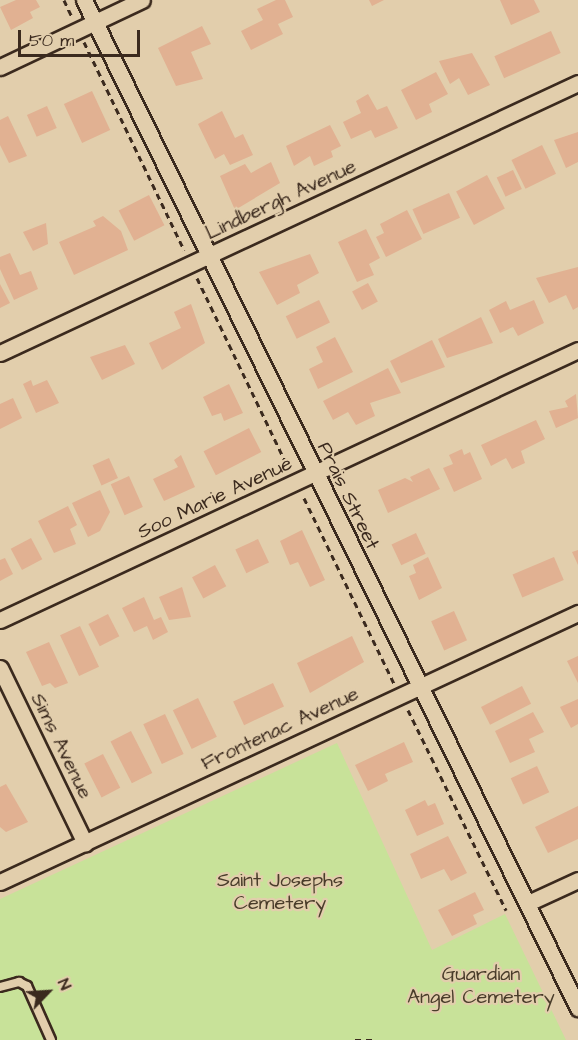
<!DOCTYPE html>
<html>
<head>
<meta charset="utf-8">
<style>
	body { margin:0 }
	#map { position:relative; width:578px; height:1040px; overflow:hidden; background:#e2ceac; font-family:"Architects Daughter",sans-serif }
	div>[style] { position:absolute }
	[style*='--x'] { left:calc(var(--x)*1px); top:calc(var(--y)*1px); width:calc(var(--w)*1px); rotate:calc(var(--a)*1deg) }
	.green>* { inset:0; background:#c8e299 }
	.building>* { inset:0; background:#e1b192; transform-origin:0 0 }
	.path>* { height:3px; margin-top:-1.5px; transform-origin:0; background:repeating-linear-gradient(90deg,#3b2a1e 0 6px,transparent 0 10.5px) }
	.roads { filter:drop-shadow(2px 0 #3b2a1e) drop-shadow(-2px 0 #3b2a1e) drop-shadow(0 2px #3b2a1e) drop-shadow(0 -2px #3b2a1e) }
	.lane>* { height:8px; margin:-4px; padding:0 4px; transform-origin:4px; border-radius:4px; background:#e2ceac }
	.street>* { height:15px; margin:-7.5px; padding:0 7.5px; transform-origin:7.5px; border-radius:7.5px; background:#e2ceac }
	span { translate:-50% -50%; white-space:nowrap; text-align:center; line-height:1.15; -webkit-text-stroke:4.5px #e2ceac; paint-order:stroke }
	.street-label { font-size:20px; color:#3b2a1e }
	.park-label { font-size:20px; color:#493c2a }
	.north { position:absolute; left:18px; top:962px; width:60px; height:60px; -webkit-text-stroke:4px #e2ceac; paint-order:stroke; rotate:65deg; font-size:16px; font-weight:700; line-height:24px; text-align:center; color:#3b2a1e }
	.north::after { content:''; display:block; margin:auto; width:21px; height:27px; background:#3b2a1e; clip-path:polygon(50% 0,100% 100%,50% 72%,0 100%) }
	.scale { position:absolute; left:18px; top:30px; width:122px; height:27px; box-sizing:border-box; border:3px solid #3b2a1e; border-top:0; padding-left:8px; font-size:18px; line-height:21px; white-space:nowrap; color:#3b2a1e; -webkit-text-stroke:4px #e2ceac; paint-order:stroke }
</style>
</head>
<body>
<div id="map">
	<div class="green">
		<div style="clip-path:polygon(337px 743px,432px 950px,505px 914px,566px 1040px,0 1040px,0 899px)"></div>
	</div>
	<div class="building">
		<div style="clip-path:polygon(16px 0,36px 0,40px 7px,30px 12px,33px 18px,11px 30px,0 7px)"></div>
		<div style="clip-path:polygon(276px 0,285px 0,293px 17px,278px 24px,283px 34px,251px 50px,241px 31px,263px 20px,257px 9px)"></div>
		<div style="clip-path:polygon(369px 0,384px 0,372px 6px)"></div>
		<div style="clip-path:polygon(500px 0,534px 0,540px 12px,511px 25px)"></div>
		<div style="clip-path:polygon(202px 26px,211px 44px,191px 52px,203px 79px,176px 86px,158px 48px)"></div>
		<div style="left:551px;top:31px;width:24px;height:62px;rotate:66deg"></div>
		<div style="clip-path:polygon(472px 53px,490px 85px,468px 95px,459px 78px,450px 84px,439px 61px)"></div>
		<div style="clip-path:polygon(436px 72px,448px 94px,429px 104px,432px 112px,416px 120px,401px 90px)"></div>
		<div style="left:92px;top:91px;width:43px;height:31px;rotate:65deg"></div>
		<div style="clip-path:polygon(368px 94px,377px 110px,387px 106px,398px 128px,375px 138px,371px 130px,351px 139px,343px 122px,361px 113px,356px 101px)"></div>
		<div style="left:47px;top:106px;width:24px;height:22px;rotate:66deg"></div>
		<div style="clip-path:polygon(222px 111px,235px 138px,243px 134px,253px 155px,230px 165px,224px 154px,215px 159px,198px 124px)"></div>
		<div style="clip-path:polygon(8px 116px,27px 156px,9px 163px,0 145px,0 120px)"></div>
		<div style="clip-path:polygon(330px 125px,341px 146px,331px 151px,333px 157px,314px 166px,310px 156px,294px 166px,286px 146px)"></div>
		<div style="clip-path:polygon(578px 132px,578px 162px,566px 168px,554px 140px)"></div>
		<div style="left:542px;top:145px;width:32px;height:34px;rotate:64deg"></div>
		<div style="clip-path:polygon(271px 162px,280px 183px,235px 210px,220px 176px,245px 164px,251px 173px)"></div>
		<div style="left:513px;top:170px;width:21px;height:18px;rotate:65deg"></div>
		<div style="left:487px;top:175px;width:38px;height:35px;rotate:62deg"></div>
		<div style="left:449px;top:193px;width:27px;height:40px;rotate:66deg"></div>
		<div style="left:149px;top:195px;width:34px;height:34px;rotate:63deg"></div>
		<div style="clip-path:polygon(407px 210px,422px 239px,386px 257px,376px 237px,384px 233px,380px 224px)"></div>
		<div style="clip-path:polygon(103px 216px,121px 231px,128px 250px,74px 275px,59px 242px,96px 226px,93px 221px)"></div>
		<div style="clip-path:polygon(46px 223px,48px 244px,33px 251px,23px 232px)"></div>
		<div style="clip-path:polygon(366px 229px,380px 258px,369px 264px,374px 275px,357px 282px,338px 242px)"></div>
		<div style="clip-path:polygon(10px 253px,20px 275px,31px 271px,38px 289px,14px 300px,0 269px,0 257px)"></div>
		<div style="clip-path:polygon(310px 254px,319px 273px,297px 285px,300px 293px,277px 305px,259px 272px)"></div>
		<div style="clip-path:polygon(578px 267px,578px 307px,573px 310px,566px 295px,549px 303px,536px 278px)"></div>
		<div style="left:368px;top:283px;width:21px;height:18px;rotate:62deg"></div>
		<div style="clip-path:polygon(0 284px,10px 303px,0 308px)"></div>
		<div style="left:319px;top:300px;width:25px;height:37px;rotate:64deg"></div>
		<div style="clip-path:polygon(534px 300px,544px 323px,518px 336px,513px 327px,500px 333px,489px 310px,506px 301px,510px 310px)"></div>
		<div style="clip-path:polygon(191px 304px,205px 343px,162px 370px,149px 343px,181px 328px,174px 312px)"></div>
		<div style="clip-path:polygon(481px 317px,493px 343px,447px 358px,438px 339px)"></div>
		<div style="clip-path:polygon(335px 337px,353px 372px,318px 389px,309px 369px,323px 362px,316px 347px)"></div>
		<div style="clip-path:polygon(432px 340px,445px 367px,401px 383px,390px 361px)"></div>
		<div style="clip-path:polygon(125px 345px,135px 364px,102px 380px,90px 357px)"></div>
		<div style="clip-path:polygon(388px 368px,401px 393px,370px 403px,375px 416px,356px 425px,348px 412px,333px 420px,323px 401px)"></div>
		<div style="clip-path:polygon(31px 380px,33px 386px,47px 380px,59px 403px,36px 413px,23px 384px)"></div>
		<div style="clip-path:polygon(229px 384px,243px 413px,224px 421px,221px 413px,212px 416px,203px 397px)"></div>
		<div style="clip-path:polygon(576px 394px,578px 418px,556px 428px,549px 411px,568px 407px,565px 401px)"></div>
		<div style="clip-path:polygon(13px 398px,22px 418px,0 429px,0 404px)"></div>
		<div style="clip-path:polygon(536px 420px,545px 439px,521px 451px,525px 463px,512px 469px,506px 458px,491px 466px,481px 445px)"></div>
		<div style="left:249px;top:428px;width:27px;height:51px;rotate:63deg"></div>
		<div style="clip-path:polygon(462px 449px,464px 455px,470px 452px,482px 479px,454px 492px,443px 468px,453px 464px,449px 455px)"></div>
		<div style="clip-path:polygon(181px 455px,195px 487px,164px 501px,153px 479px,178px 467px,174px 460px)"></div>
		<div style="left:109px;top:458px;width:22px;height:18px;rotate:66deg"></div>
		<div style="clip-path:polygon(429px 468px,440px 489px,388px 513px,378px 490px,405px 478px,413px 482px,410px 477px)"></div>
		<div style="left:129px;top:476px;width:34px;height:20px;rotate:66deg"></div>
		<div style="clip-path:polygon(100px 490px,110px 512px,100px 531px,88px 537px,72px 503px)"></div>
		<div style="clip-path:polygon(68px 506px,77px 525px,70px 529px,76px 544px,54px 553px,38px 521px)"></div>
		<div style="clip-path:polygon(302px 530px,325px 580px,310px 587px,298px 562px,290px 565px,280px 541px)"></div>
		<div style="left:416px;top:533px;width:23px;height:27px;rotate:65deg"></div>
		<div style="left:31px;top:538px;width:24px;height:23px;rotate:62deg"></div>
		<div style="left:258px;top:539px;width:26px;height:25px;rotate:65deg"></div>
		<div style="clip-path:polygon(578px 550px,578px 565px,572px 552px)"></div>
		<div style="clip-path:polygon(428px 557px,442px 588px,419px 600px,409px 576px,416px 573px,413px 565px)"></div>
		<div style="left:554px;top:557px;width:25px;height:45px;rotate:67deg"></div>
		<div style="clip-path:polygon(5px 558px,13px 574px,0 581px,0 560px)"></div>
		<div style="left:215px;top:565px;width:24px;height:26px;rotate:62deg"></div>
		<div style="clip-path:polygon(182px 587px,191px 617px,169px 620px,159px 597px)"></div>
		<div style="clip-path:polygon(144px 597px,154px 620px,161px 617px,168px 632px,153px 640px,147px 626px,134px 632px,122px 608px)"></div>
		<div style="left:454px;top:611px;width:32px;height:25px;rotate:66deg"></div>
		<div style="left:108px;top:614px;width:25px;height:22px;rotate:63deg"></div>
		<div style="left:80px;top:626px;width:45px;height:22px;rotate:65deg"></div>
		<div style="clip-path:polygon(352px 636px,364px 662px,310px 693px,297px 663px)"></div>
		<div style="clip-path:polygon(49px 642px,68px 683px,55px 688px,50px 683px,42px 686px,26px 652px)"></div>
		<div style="clip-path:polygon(578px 656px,578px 683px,567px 661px)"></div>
		<div style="left:273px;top:683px;width:26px;height:44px;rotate:65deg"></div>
		<div style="left:522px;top:686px;width:20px;height:46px;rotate:63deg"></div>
		<div style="left:198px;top:698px;width:43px;height:28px;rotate:64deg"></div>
		<div style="clip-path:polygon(578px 699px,578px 724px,571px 728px,560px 707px)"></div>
		<div style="clip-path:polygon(533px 712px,544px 732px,529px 739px,535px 752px,510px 763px,495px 731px)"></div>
		<div style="left:165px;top:714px;width:44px;height:24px;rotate:65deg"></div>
		<div style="left:131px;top:731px;width:47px;height:23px;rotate:63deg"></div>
		<div style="clip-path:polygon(404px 742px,413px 762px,385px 774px,388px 781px,368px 791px,355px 765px)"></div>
		<div style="left:103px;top:754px;width:38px;height:21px;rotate:63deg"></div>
		<div style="left:537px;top:766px;width:29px;height:29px;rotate:65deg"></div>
		<div style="clip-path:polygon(6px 784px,28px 822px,6px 832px,0 827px,0 787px)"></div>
		<div style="clip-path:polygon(425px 800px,428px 806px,435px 803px,444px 824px,417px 836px,405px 810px)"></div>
		<div style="clip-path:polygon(578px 806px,578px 839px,548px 853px,535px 827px)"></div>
		<div style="clip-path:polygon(448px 836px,467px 873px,451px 881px,444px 869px,421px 879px,410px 854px)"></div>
		<div style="clip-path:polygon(475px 892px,484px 910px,473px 915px,477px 924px,452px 936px,438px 910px)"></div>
	</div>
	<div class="path">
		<div style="--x:64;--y:0;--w:19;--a:65"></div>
		<div style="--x:84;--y:42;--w:231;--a:64.3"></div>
		<div style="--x:197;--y:278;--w:212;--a:64.3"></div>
		<div style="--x:304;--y:498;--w:206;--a:64.1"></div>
		<div style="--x:408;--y:710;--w:223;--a:63.9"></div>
		<div style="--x:355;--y:1040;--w:20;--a:0"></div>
	</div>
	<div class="roads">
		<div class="lane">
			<div style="--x:0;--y:987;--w:20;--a:-15"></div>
			<div style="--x:19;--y:982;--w:9;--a:27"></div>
			<div style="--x:27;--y:986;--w:59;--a:66"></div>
		</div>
		<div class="street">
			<div style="--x:84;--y:0;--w:1123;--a:63.89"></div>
			<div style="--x:0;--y:67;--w:157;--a:-25.3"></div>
			<div style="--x:0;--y:353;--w:638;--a:-25.04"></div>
			<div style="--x:0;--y:620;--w:638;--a:-25.04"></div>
			<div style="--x:0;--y:668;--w:195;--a:64.1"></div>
			<div style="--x:0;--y:882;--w:638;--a:-24.96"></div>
			<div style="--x:528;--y:903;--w:55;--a:-24.7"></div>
		</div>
	</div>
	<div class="street-label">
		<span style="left:281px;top:200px;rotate:-25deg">Lindbergh Avenue</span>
		<span style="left:348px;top:496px;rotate:64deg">Prais Street</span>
		<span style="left:215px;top:498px;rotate:-25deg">Soo Marie Avenue</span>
		<span style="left:280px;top:729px;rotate:-25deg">Frontenac Avenue</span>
		<span style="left:61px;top:746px;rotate:64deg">Sims Avenue</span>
	</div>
	<div class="park-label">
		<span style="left:280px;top:892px">Saint Josephs<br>Cemetery</span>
		<span style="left:481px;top:986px">Guardian<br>Angel Cemetery</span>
	</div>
	<div class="north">N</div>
	<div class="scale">50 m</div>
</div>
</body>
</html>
